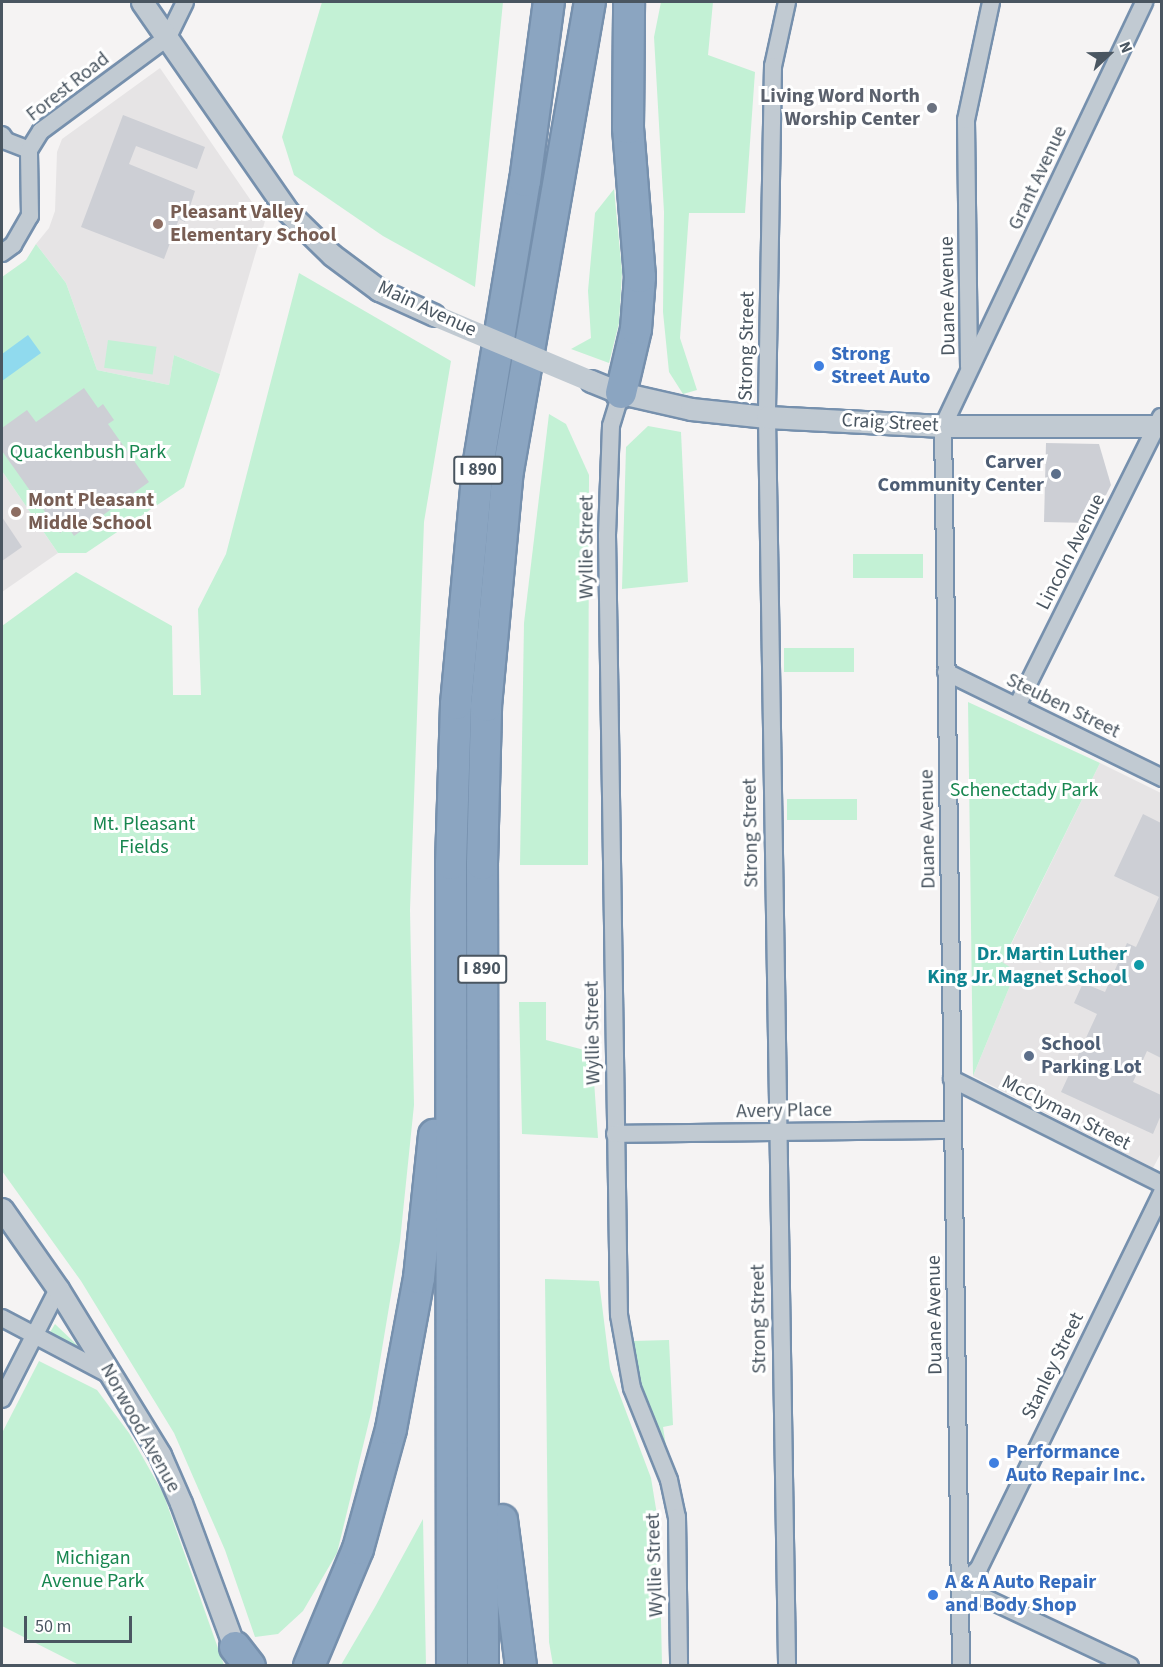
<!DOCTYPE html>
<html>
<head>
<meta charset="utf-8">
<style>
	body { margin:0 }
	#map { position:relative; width:1163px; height:1667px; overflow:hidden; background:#f5f3f3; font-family:"Source Sans 3",sans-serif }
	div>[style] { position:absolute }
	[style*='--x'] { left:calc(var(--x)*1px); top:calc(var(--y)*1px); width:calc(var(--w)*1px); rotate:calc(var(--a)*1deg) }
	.education>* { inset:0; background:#e6e4e5 }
	.green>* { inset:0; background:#c3f1d5; transform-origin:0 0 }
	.water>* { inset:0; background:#90daee }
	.building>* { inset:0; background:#cdcfd5 }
	.roads { filter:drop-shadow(2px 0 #7690ad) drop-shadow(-2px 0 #7690ad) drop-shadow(0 2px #7690ad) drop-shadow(0 -2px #7690ad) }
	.minor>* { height:16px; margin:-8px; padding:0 8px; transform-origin:8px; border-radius:8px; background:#c1cad2 }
	.tertiary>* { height:21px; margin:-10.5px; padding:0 10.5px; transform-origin:10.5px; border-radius:10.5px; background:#c1cad2 }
	.motorway>* { height:30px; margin:-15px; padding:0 15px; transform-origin:15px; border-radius:15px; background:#8ba5c1 }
	.tertiary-bridge>* { height:21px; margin:-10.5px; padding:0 10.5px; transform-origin:10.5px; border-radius:10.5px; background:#c1cad2 }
	.dots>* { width:16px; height:16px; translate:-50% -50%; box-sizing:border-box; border:3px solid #fff; border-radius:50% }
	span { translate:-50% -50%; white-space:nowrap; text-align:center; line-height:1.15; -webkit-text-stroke:6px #fff; paint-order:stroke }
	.shield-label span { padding:2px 4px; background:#fff; border:2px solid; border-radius:4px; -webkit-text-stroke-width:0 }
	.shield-label { font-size:18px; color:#4a5661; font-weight:700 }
	.street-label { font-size:20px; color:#4a5661 }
	.worship-label { font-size:20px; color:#5b616d; font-weight:700 }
	.right { translate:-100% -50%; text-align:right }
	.education-label { font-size:20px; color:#785e54; font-weight:700 }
	.left { translate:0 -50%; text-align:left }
	.shop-label { font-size:20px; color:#366cbe; font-weight:700 }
	.park-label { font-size:20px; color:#17864f }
	.service-label { font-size:20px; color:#4e5e75; font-weight:700 }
	.culture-label { font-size:20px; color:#0d838f; font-weight:700 }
	.frame { position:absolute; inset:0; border:3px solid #4a5661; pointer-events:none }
	.north { position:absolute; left:1079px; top:24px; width:60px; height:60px; -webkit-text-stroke:4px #fff; paint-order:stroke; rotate:68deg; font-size:16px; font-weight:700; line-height:24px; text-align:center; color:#4a5661 }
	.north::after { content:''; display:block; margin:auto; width:21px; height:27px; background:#4a5661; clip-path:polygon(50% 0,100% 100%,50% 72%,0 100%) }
	.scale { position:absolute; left:24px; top:1616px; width:108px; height:27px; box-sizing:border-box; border:3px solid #4a5661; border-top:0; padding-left:8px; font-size:18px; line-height:21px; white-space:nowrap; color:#4a5661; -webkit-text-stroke:4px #fff; paint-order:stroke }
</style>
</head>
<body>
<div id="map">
	<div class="education">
		<div style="clip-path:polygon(160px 68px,265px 221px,220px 374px,174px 355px,169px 385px,97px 370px,66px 283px,36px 244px,49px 228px,55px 211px,57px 152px,62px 139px)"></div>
		<div style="clip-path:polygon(2px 471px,58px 553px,2px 592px)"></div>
		<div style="clip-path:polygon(1100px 763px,1161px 793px,1162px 1151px,1153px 1168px,973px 1076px,1016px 971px,1002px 963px)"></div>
	</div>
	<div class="green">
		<div style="clip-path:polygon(322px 2px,503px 2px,475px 287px,383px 236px,294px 175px,282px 137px)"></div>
		<div style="clip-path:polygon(661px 2px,713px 2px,708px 55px,755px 72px,745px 213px,689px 213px,680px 338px,697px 390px,683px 394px,669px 372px,663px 312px,664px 212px,654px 37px)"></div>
		<div style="clip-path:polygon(614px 189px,622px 272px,619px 323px,609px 363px,571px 349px,591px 338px,588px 291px,595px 213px)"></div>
		<div style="clip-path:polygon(36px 244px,66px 283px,97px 370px,169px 385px,174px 355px,220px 374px,184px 487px,86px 553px,58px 553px,2px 471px,2px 277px,26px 260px)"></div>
		<div style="clip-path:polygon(299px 273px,451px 361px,424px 522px,410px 910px,414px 1105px,400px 1241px,372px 1409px,337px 1553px,303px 1611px,278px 1634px,255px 1637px,225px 1550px,174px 1433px,81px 1281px,2px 1171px,2px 626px,76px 572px,172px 626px,173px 695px,201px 695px,198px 609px,226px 554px)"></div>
		<div style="left:108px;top:340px;width:49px;height:28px;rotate:8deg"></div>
		<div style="clip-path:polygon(549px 414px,566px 424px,589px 475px,588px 865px,520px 865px,524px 623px)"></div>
		<div style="clip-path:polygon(648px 426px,681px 432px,688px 582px,622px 589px,626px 447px)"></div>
		<div style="left:853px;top:554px;width:70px;height:24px"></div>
		<div style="left:854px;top:648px;width:24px;height:70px;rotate:90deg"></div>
		<div style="clip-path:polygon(968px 702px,1100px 763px,1002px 962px,1016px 971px,973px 1076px)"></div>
		<div style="left:787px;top:799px;width:70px;height:21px"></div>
		<div style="clip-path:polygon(519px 1002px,546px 1002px,546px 1040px,592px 1052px,598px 1138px,522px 1134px)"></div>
		<div style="clip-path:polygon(545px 1279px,599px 1281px,610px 1369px,651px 1478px,659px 1527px,662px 1665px,553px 1665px,549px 1642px)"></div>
		<div style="clip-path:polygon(55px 1324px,77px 1345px,76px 1350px,49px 1334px)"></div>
		<div style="clip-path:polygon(669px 1340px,673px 1425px,663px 1427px,668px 1459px,636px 1376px,633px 1341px)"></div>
		<div style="clip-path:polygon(39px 1361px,97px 1390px,129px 1433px,163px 1493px,224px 1665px,79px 1665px,2px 1626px,2px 1433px)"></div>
		<div style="clip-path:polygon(423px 1519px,426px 1665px,341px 1665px,375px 1607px)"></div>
	</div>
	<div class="water">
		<div style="clip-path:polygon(28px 335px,41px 353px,2px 381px,2px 354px)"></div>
	</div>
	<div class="building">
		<div style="clip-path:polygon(123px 115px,205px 147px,197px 169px,136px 146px,129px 164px,195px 191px,185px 222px,179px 219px,164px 259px,81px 227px)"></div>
		<div style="clip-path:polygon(84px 388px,98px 408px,103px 404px,114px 420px,108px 424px,149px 482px,74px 536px,68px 527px,60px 533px,2px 451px,2px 428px,27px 410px,36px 422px)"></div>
		<div style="clip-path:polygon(1046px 443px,1099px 444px,1111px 485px,1092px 523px,1044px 522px)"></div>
		<div style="clip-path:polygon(2px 517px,22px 547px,2px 561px)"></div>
		<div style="clip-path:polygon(1143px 814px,1161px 823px,1161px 1058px,1147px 1051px,1133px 1082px,1161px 1095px,1161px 1115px,1153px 1134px,1061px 1092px,1097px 1014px,1074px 1003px,1083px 983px,1105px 992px,1127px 943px,1136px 947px,1159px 897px,1114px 876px)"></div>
	</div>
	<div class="roads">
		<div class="minor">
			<div style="--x:787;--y:2;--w:66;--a:102.3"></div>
			<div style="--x:773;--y:66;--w:351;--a:91"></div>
			<div style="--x:767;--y:417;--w:1249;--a:89.08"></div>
			<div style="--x:2;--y:135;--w:7;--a:56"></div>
			<div style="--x:6;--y:141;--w:25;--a:21"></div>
			<div style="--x:2;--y:253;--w:14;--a:-36"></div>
			<div style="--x:13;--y:245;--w:34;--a:-60"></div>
			<div style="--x:30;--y:216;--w:66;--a:-90.9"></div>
			<div style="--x:29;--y:150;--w:22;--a:-58"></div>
			<div style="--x:41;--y:131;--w:158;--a:-36.5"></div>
			<div style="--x:168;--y:37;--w:39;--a:-64"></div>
			<div style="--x:969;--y:367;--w:247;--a:-90.7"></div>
			<div style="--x:966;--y:120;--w:121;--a:-78"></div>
			<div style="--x:621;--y:393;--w:34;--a:107"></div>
			<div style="--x:611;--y:426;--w:109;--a:92.1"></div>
			<div style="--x:607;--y:535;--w:780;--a:89.12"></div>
			<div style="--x:619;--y:1315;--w:74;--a:79.9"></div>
			<div style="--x:632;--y:1388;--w:99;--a:68.1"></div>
			<div style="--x:669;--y:1480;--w:38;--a:78"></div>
			<div style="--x:677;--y:1517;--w:149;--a:89.2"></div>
			<div style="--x:946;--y:672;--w:241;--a:26.1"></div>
			<div style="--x:1017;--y:706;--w:323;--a:-63.5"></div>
			<div style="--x:952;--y:1079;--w:235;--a:26.6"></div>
			<div style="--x:615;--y:1134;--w:338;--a:-0.7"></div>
			<div style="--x:2;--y:1318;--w:124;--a:27.8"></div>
			<div style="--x:2;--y:1399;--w:123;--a:-63"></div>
			<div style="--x:961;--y:1666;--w:1240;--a:-90.83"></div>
			<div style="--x:943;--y:426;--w:469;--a:-64.6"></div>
			<div style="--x:1130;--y:1666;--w:188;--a:-154.8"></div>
			<div style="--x:960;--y:1586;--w:26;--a:-43"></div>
			<div style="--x:979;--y:1568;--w:418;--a:-64"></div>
		</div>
		<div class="tertiary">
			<div style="--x:142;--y:2;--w:254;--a:55.2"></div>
			<div style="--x:287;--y:211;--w:63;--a:44.4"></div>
			<div style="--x:332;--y:255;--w:59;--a:36.7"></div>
			<div style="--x:379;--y:290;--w:60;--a:24.4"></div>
			<div style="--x:591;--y:381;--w:32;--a:22"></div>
			<div style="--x:621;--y:393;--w:72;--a:12.9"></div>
			<div style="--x:691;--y:409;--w:76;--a:6"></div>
			<div style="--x:767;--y:417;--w:176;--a:2.9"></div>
			<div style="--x:943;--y:426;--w:219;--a:0"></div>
			<div style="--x:2;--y:1209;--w:98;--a:55"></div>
			<div style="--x:58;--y:1289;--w:195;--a:58.4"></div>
			<div style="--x:160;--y:1455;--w:52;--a:66.4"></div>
			<div style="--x:181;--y:1503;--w:167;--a:69.7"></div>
		</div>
		<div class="motorway">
			<div style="--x:621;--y:393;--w:66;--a:-76.8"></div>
			<div style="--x:636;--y:329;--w:52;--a:-85.6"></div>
			<div style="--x:640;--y:277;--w:149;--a:-94.6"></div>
			<div style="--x:628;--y:128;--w:126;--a:-89.5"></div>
			<div style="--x:502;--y:1520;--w:147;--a:82.6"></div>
			<div style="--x:235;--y:1647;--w:24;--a:52"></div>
			<div style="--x:309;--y:1666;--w:127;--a:-67.3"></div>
			<div style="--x:358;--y:1549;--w:124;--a:-74.6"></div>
			<div style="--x:391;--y:1429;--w:154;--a:-79.5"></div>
			<div style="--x:419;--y:1278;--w:144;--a:-84"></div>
			<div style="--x:452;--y:1666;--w:802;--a:-90.07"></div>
			<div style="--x:451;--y:864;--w:160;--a:-88.2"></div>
			<div style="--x:456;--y:704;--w:238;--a:-84.7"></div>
			<div style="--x:478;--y:467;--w:290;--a:-80.7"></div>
			<div style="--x:525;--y:181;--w:181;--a:-82.4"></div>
			<div style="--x:483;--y:1666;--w:802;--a:-90.07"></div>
			<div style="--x:482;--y:864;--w:158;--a:-88.5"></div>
			<div style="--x:486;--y:706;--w:236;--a:-84.7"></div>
			<div style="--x:508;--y:471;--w:476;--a:-80.1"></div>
		</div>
	</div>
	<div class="tertiary-bridge">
		<div style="--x:434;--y:315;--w:170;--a:22.8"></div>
	</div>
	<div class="dots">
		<div style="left:932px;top:108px;background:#6b7280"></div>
		<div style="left:158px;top:224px;background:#8d6e63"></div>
		<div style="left:819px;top:366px;background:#3f7fe0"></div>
		<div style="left:1056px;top:474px;background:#5c6f8a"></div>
		<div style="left:16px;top:512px;background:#8d6e63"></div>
		<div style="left:1139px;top:965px;background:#0f9aa8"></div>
		<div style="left:1029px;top:1056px;background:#5c6f8a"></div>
		<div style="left:994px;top:1463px;background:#3f7fe0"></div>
		<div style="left:933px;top:1595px;background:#3f7fe0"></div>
	</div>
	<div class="shield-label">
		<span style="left:478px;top:470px">I 890</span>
		<span style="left:482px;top:969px">I 890</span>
	</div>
	<div class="street-label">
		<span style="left:68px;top:87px;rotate:-38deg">Forest Road</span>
		<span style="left:1038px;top:178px;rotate:-65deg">Grant Avenue</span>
		<span style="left:948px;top:296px;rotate:-91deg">Duane Avenue</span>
		<span style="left:427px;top:309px;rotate:25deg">Main Avenue</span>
		<span style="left:747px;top:346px;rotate:-89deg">Strong Street</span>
		<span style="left:890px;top:423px;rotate:3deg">Craig Street</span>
		<span style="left:587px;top:547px;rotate:-90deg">Wyllie Street</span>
		<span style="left:1071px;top:552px;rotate:-63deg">Lincoln Avenue</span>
		<span style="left:1063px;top:706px;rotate:26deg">Steuben Street</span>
		<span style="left:928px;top:829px;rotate:-91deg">Duane Avenue</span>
		<span style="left:751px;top:833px;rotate:-91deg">Strong Street</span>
		<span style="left:593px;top:1033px;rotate:-91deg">Wyllie Street</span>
		<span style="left:784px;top:1111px;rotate:-1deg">Avery Place</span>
		<span style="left:1066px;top:1113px;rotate:27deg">McClyman Street</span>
		<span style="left:935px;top:1315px;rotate:-91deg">Duane Avenue</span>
		<span style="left:759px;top:1319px;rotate:-91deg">Strong Street</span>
		<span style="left:1053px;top:1366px;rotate:-64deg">Stanley Street</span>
		<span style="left:140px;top:1428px;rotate:61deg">Norwood Avenue</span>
		<span style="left:655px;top:1565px;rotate:-92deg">Wyllie Street</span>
	</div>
	<div class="worship-label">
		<span class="right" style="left:920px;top:108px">Living Word North<br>Worship Center</span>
	</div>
	<div class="education-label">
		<span class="left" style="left:170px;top:224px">Pleasant Valley<br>Elementary School</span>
		<span class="left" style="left:28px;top:512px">Mont Pleasant<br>Middle School</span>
	</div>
	<div class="shop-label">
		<span class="left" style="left:831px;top:366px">Strong<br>Street Auto</span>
		<span class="left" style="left:1006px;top:1464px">Performance<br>Auto Repair Inc.</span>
		<span class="left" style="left:945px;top:1594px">A &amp; A Auto Repair<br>and Body Shop</span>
	</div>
	<div class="park-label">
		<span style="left:88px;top:452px">Quackenbush Park</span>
		<span style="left:1024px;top:790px">Schenectady Park</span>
		<span style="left:144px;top:836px">Mt. Pleasant<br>Fields</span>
		<span style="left:93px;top:1570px">Michigan<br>Avenue Park</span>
	</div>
	<div class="service-label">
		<span class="right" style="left:1044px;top:474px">Carver<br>Community Center</span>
		<span class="left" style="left:1041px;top:1056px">School<br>Parking Lot</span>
	</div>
	<div class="culture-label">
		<span class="right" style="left:1127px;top:966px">Dr. Martin Luther<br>King Jr. Magnet School</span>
	</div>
	<div class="frame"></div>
	<div class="north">N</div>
	<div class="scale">50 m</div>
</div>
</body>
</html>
